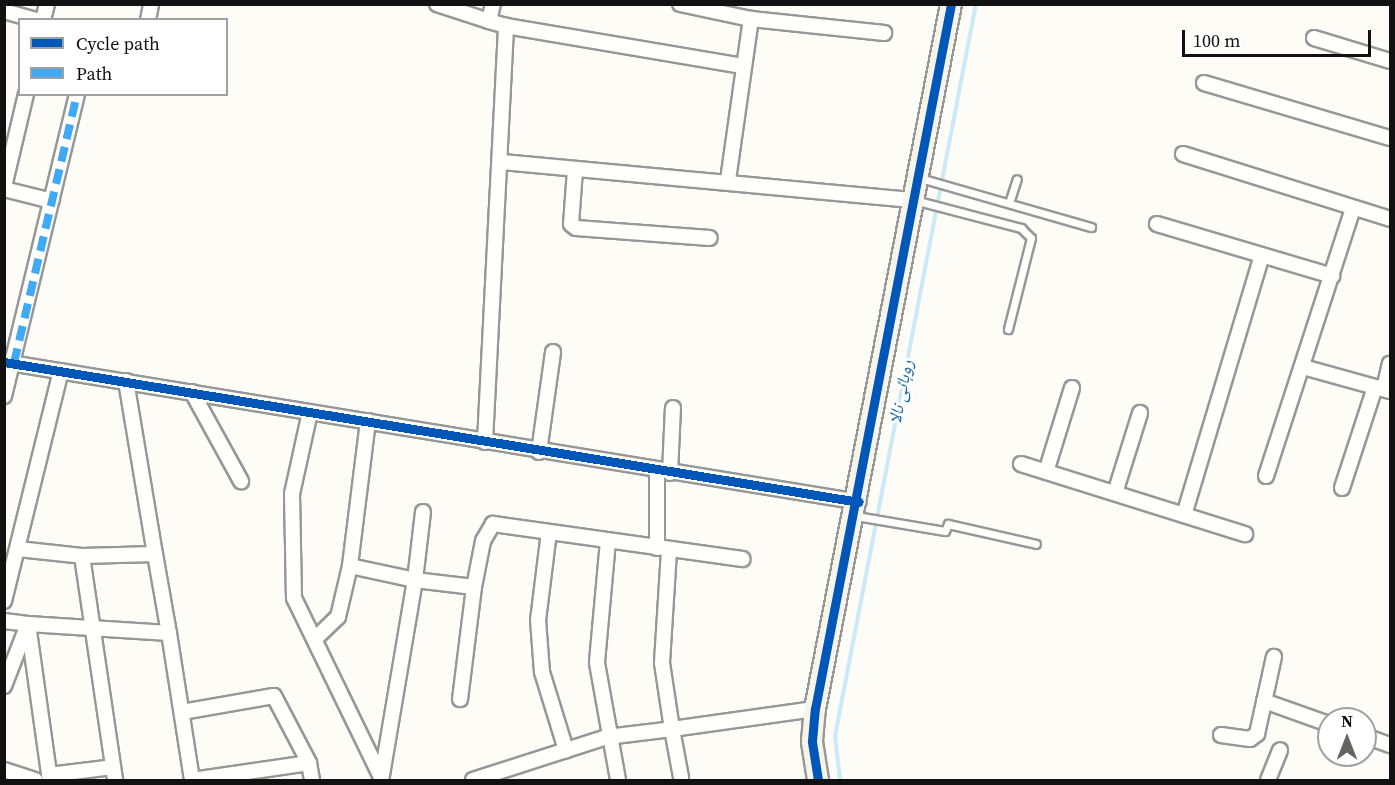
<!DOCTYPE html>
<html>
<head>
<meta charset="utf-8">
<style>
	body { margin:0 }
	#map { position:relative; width:1395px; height:785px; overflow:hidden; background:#fdfcf7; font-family:"Source Serif 4","Noto Naskh Arabic",serif }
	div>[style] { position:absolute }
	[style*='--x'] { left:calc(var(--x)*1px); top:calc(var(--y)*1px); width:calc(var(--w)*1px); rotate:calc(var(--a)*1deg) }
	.stream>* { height:4px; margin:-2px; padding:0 2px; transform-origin:2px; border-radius:2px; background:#cde8f7 }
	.roads { filter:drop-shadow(2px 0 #979795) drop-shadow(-2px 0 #979795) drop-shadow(0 2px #979795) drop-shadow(0 -2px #979795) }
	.lane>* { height:7px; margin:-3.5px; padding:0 3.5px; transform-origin:3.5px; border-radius:3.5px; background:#fffffe }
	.street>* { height:14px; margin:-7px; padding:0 7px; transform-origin:7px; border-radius:7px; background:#fffffe }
	.secondary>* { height:20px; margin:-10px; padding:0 10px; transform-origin:10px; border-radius:10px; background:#f6f4eb }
	.quiet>* { height:8px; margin-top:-4px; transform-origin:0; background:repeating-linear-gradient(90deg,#3fa9f5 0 15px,transparent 0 23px) }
	.cycleway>* { height:9px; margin:-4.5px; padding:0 4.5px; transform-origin:4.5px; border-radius:4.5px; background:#0057b8 }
	span { translate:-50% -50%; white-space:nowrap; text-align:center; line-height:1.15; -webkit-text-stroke:6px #fff; paint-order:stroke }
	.water-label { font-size:18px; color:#1768a6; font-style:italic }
	.frame { position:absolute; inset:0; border:6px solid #111; pointer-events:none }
	.legend { position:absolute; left:18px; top:18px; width:210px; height:78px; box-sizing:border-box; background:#fff; border:2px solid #a0a0a0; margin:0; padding:8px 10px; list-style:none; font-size:18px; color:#111 }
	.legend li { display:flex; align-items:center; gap:12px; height:30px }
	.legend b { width:30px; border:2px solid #a0a0a0 }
	.north { position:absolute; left:1317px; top:707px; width:60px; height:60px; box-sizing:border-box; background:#fff; border:2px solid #a0a0a0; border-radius:50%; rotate:0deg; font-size:16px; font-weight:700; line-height:24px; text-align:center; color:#111 }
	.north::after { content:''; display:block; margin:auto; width:21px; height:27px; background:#646362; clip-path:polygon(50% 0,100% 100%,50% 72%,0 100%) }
	.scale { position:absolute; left:1182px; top:30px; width:189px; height:27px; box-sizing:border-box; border:3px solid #111; border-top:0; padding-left:8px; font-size:18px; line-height:21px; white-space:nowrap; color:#111; -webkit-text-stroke:4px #fff; paint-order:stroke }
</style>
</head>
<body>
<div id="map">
	<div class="stream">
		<div style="--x:840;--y:780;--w:44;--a:-96.5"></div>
		<div style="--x:835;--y:736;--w:745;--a:-79.1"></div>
	</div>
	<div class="roads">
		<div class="lane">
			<div style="--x:920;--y:178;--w:178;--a:16"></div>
			<div style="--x:914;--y:200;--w:111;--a:14.7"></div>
			<div style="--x:1021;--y:228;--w:14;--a:45"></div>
			<div style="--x:1031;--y:238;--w:94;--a:104.2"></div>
			<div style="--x:1009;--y:203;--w:25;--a:-72"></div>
			<div style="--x:856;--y:516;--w:90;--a:9.6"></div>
			<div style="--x:945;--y:531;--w:8;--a:-67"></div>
			<div style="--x:948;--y:524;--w:90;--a:12.8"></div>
		</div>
		<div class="street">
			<div style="--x:437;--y:4;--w:55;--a:18.1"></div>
			<div style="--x:489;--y:21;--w:17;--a:-77"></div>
			<div style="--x:680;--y:4;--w:73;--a:11.9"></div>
			<div style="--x:751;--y:19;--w:134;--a:6"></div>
			<div style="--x:4;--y:11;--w:33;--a:16"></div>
			<div style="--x:43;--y:20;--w:16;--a:-76"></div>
			<div style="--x:148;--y:20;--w:16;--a:-79"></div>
			<div style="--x:506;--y:26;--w:240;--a:9.6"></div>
			<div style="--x:1314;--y:38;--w:79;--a:16.8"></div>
			<div style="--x:1204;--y:83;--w:194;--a:16.5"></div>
			<div style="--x:1183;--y:154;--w:217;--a:17.4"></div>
			<div style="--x:502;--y:162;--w:414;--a:5.3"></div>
			<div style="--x:575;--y:170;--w:54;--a:94.2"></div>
			<div style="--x:571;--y:224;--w:6;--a:39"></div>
			<div style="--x:576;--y:228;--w:134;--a:4.3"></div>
			<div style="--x:728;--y:180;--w:163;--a:-81.9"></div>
			<div style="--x:4;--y:187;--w:96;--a:-76.7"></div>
			<div style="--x:4;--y:189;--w:49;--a:14"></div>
			<div style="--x:1157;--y:224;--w:183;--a:16.5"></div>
			<div style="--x:4;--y:362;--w:866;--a:9.3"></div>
			<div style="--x:1303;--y:367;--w:90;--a:15.4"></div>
			<div style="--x:126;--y:381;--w:175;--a:80.5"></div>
			<div style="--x:1384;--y:389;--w:26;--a:-77"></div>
			<div style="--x:192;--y:392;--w:102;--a:61.2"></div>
			<div style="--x:4;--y:396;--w:311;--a:-76.4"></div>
			<div style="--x:310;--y:412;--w:84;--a:102.4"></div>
			<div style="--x:292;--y:494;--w:104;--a:88.9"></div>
			<div style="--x:294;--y:598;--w:199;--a:64.1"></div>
			<div style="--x:368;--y:421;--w:146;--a:97.1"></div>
			<div style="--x:350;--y:566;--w:66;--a:12.2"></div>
			<div style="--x:415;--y:580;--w:203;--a:99.6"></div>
			<div style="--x:485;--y:442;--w:417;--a:-87.1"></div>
			<div style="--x:506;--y:26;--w:18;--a:-164"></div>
			<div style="--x:539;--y:452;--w:101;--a:-82"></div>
			<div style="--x:1021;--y:464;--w:235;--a:17.4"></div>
			<div style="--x:657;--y:471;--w:77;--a:90"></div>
			<div style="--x:1046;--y:472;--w:88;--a:-72.8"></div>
			<div style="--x:670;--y:473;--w:65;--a:-87.4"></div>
			<div style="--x:1266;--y:476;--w:282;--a:-72"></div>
			<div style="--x:1342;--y:488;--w:106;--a:-71.9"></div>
			<div style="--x:1115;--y:493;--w:84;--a:-72.6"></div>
			<div style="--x:423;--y:512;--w:68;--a:96.7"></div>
			<div style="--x:415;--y:580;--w:59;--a:6.8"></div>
			<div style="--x:474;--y:587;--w:113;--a:97.1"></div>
			<div style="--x:1184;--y:515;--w:271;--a:-73.3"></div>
			<div style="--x:549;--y:532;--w:89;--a:97.1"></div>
			<div style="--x:538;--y:620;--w:52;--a:85.6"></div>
			<div style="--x:542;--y:672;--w:82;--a:72.9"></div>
			<div style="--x:608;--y:541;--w:122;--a:95.2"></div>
			<div style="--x:597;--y:663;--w:119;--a:79.8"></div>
			<div style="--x:18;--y:549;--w:64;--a:6.2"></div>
			<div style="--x:82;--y:556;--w:226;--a:81.6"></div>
			<div style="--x:669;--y:551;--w:112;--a:93.6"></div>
			<div style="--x:662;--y:663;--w:67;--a:81.4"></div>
			<div style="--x:672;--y:729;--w:144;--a:-8"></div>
			<div style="--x:82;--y:556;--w:73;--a:-1.6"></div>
			<div style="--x:155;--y:554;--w:80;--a:80"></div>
			<div style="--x:474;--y:587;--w:47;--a:-78.9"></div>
			<div style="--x:483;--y:541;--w:20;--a:-60"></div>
			<div style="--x:493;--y:524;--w:252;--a:8"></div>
			<div style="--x:4;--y:601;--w:237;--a:-76.1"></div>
			<div style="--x:4;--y:621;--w:24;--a:7"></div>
			<div style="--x:28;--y:624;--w:158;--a:82"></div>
			<div style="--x:317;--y:637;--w:29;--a:-44"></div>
			<div style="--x:338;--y:617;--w:52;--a:-76.8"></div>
			<div style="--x:4;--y:686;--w:66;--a:-68.8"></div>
			<div style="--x:28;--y:624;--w:141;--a:3.7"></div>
			<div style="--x:169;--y:633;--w:149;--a:81.1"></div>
			<div style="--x:1264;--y:701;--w:69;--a:19.5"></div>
			<div style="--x:182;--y:712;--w:93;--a:-9.9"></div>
			<div style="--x:274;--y:696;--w:76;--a:62.4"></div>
			<div style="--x:309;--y:763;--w:118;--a:171.7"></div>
			<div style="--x:1221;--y:735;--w:29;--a:8"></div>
			<div style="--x:1250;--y:739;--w:9;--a:-36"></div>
			<div style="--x:1257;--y:734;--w:79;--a:-77.6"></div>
			<div style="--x:1365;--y:736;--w:27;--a:20"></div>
			<div style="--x:309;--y:763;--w:17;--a:80"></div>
			<div style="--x:4;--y:770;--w:33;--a:18"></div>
			<div style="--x:49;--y:775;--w:64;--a:-7.1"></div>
			<div style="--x:473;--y:780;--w:141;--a:-17.8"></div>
			<div style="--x:607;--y:737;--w:65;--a:-7"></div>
			<div style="--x:672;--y:729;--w:49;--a:79.4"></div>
			<div style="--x:1268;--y:780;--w:32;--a:-68"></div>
		</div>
		<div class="secondary">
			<div style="--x:818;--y:780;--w:39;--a:-99"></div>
			<div style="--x:812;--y:741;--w:32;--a:-85"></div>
			<div style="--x:815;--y:709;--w:718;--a:-79.08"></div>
		</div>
	</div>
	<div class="quiet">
		<div style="--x:14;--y:363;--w:276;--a:-76.8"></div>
	</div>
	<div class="cycleway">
		<div style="--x:4;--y:362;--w:866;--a:9.3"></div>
		<div style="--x:818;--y:780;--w:39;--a:-99"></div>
		<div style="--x:812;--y:741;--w:32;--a:-85"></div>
		<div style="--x:815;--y:709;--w:718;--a:-79.08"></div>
	</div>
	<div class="water-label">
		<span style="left:901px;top:392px;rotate:-79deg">روہائی نالا</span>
	</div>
	<div class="frame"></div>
	<ul class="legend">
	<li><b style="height:8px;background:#0057b8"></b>Cycle path</li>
	<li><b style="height:8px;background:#3fa9f5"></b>Path</li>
	</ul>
	<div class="north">N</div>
	<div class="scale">100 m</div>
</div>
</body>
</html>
